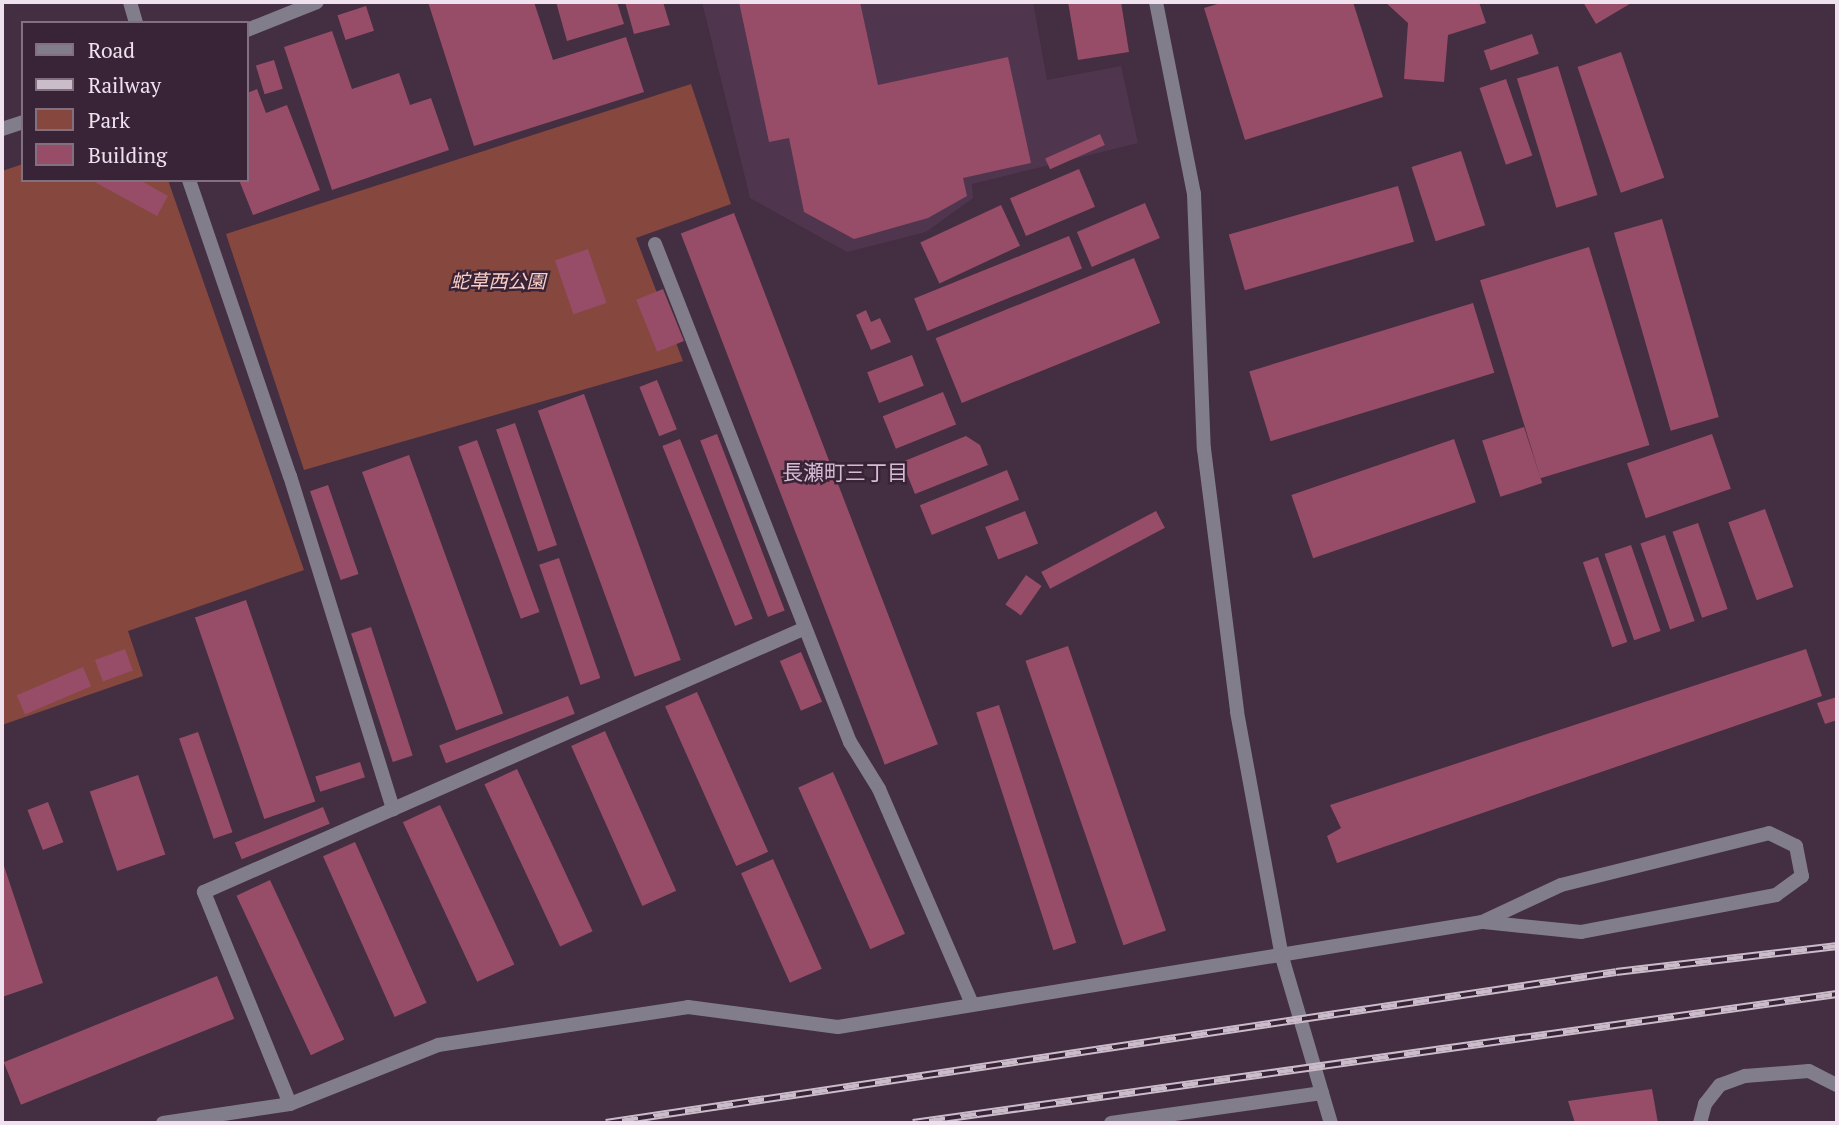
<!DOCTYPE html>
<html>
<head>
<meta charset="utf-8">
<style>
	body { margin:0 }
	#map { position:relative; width:1839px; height:1125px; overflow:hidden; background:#432e42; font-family:"PT Serif","Noto Sans JP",serif }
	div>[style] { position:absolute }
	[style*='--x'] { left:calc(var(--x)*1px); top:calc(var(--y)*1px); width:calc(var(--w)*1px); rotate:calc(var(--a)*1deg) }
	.built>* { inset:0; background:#50354e }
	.green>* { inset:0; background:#86473e }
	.building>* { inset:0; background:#974d67; transform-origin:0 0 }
	.lane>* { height:14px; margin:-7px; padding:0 7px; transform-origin:7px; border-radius:7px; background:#817d8b }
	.street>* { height:14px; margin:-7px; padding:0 7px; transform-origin:7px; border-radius:7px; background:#817d8b }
	.rail>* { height:8px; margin-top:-4px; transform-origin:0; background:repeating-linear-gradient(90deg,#392437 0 16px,#cbbcca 0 32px); box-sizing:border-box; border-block:2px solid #cbbcca }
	span { translate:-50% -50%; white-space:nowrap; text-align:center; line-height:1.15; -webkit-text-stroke:5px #392437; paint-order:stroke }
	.park-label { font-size:19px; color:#fbcec6; font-style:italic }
	.neighbourhood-label { font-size:21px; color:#d6bbd4 }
	.frame { position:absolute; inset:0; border:4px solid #efe1ee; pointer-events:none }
	.legend { position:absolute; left:21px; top:21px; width:228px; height:161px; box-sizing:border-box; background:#392437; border:2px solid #827080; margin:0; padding:9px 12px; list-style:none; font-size:21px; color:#efe1ee }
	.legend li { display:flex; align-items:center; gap:14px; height:35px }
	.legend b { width:35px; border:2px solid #827080 }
</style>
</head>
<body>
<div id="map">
	<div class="built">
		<div style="clip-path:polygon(702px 2px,1033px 2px,1047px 80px,1121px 66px,1138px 143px,972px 184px,973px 198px,926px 232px,847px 252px,750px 198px)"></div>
	</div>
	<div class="green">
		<div style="clip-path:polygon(691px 84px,731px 204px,636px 238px,683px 361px,304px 470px,226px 234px)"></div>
		<div style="clip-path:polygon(23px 164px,23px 180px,168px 180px,304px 570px,128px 631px,143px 676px,2px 725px,2px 171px)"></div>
	</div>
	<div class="building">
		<div style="clip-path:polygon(428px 2px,534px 2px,553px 60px,626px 37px,644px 92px,474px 146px)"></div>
		<div style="clip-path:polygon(556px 2px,617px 2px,624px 24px,567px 41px)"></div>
		<div style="clip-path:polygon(625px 2px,663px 2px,670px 25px,634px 34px)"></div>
		<div style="clip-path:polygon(739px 2px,860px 2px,878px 85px,1008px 57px,1031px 163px,963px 178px,967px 196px,928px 218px,854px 239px,804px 212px,789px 138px,769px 142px)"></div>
		<div style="clip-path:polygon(1068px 2px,1121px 2px,1129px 52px,1078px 60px)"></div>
		<div style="clip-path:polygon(1224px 2px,1353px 2px,1383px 97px,1245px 140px,1204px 8px)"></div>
		<div style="clip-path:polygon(1385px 2px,1479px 2px,1486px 23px,1448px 35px,1444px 82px,1404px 79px,1408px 23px)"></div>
		<div style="clip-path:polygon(1583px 2px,1633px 2px,1596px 24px)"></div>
		<div style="left:366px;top:6px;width:26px;height:30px;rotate:72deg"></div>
		<div style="clip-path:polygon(332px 31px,352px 89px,399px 73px,410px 105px,431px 98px,449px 150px,332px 190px,284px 47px)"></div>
		<div style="left:1532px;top:34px;width:21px;height:51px;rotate:71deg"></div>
		<div style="left:1621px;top:52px;width:133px;height:46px;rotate:71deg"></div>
		<div style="left:274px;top:60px;width:30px;height:19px;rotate:73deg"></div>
		<div style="left:1558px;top:66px;width:135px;height:43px;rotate:73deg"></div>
		<div style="left:1506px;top:79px;width:81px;height:28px;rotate:71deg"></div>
		<div style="clip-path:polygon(257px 89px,266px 113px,287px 105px,320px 190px,253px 215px,239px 180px,247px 180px,247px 93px)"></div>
		<div style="left:1100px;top:134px;width:12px;height:60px;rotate:66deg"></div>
		<div style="left:1461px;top:151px;width:78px;height:52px;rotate:72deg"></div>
		<div style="left:1079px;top:169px;width:41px;height:75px;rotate:67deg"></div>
		<div style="clip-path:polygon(91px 180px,140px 180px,168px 196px,157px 216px)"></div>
		<div style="left:1398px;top:186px;width:58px;height:176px;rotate:74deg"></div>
		<div style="left:1145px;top:203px;width:38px;height:74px;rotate:67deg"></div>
		<div style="left:1001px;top:205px;width:45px;height:89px;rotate:65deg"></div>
		<div style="left:734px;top:213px;width:569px;height:57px;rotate:69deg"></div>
		<div style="left:1662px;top:219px;width:206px;height:50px;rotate:74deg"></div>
		<div style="left:1069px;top:236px;width:35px;height:167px;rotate:68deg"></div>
		<div style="left:1589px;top:247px;width:207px;height:114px;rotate:73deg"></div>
		<div style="left:588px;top:249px;width:57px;height:35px;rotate:71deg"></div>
		<div style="left:1134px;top:258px;width:70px;height:214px;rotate:68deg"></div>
		<div style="left:663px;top:289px;width:56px;height:29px;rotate:68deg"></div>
		<div style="left:1473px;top:303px;width:73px;height:234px;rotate:73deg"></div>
		<div style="clip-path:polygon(866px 310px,871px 322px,880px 318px,891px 342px,871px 350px,856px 315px)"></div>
		<div style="left:912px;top:355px;width:33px;height:48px;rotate:69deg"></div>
		<div style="left:657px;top:380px;width:53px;height:19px;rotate:68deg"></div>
		<div style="left:943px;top:392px;width:35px;height:65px;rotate:68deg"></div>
		<div style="left:584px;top:394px;width:283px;height:49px;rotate:70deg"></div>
		<div style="left:515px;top:423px;width:129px;height:20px;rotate:71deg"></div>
		<div style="left:1524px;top:427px;width:59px;height:44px;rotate:72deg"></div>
		<div style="left:717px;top:434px;width:189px;height:18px;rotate:69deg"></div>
		<div style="left:1712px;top:434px;width:58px;height:90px;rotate:71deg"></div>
		<div style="clip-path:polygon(966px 436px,980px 445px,988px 465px,915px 494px,902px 462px)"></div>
		<div style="left:680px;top:439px;width:194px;height:19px;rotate:68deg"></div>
		<div style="left:1454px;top:439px;width:67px;height:172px;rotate:71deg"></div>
		<div style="left:477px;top:440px;width:183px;height:20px;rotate:70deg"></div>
		<div style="left:409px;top:455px;width:275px;height:50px;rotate:70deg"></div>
		<div style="left:1007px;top:470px;width:32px;height:94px;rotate:68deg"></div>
		<div style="left:328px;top:485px;width:94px;height:19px;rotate:71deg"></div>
		<div style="left:1765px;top:509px;width:83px;height:39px;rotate:70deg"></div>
		<div style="left:1025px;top:511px;width:35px;height:43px;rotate:68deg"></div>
		<div style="left:1156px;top:511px;width:19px;height:130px;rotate:62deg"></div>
		<div style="left:1698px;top:523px;width:91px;height:27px;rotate:71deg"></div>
		<div style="left:1665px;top:535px;width:91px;height:26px;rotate:71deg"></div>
		<div style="left:1631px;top:545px;width:91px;height:28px;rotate:71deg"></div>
		<div style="left:1598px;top:557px;width:90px;height:16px;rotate:71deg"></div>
		<div style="left:559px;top:558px;width:127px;height:21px;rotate:71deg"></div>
		<div style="left:1026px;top:575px;width:19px;height:36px;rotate:35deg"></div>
		<div style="left:246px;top:600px;width:213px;height:54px;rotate:71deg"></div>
		<div style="left:371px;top:627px;width:135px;height:21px;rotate:72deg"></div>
		<div style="left:1068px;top:646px;width:301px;height:45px;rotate:71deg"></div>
		<div style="left:125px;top:649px;width:23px;height:32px;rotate:70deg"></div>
		<div style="clip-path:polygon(1806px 649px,1822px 696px,1337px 863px,1327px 836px,1341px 828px,1330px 805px)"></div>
		<div style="left:801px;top:652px;width:54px;height:23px;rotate:67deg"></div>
		<div style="left:83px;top:667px;width:21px;height:72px;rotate:67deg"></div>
		<div style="left:697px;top:692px;width:175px;height:35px;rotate:66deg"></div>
		<div style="left:568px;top:696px;width:19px;height:138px;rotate:69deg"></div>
		<div style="clip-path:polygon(1837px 697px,1837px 720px,1825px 724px,1817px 703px)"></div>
		<div style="left:999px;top:705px;width:250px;height:24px;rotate:72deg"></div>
		<div style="left:605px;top:731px;width:175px;height:37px;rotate:66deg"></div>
		<div style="left:198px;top:732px;width:106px;height:20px;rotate:71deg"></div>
		<div style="left:360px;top:762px;width:16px;height:47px;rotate:72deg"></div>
		<div style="left:517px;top:769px;width:179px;height:36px;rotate:65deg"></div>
		<div style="left:833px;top:772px;width:177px;height:38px;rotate:66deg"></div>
		<div style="left:138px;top:775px;width:84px;height:51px;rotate:71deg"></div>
		<div style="left:48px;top:802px;width:43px;height:22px;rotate:69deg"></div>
		<div style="left:440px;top:805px;width:176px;height:41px;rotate:65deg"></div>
		<div style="left:323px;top:807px;width:18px;height:95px;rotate:68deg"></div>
		<div style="left:355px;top:842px;width:176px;height:35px;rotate:66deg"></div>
		<div style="left:773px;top:859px;width:120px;height:35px;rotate:66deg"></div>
		<div style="clip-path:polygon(2px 860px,43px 983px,2px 997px)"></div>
		<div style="left:270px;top:880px;width:176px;height:37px;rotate:65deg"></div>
		<div style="left:217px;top:976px;width:46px;height:230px;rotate:68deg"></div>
		<div style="clip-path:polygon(1652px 1089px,1658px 1123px,1575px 1123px,1568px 1101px)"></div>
	</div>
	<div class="lane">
		<div style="--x:189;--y:180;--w:313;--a:71.2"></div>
		<div style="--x:290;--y:476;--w:349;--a:72.8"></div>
		<div style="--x:655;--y:244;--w:535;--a:68.62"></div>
		<div style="--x:850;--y:742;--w:55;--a:58.3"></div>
		<div style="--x:879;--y:789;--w:234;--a:66.6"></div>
		<div style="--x:290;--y:1104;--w:229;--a:-112.1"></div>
		<div style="--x:204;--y:892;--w:654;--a:-23.7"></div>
	</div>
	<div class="street">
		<div style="--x:130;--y:2;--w:22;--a:74"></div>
		<div style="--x:1156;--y:2;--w:196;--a:78.8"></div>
		<div style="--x:1194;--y:194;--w:255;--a:87.8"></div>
		<div style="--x:1204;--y:449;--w:265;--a:82.8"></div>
		<div style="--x:1237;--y:712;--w:249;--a:79.6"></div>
		<div style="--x:1282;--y:957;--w:173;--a:73.6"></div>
		<div style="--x:247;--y:30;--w:75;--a:-21.8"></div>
		<div style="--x:2;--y:129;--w:22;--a:-18"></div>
		<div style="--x:163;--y:1123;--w:128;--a:-8.5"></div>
		<div style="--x:290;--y:1104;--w:159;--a:-21.7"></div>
		<div style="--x:438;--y:1045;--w:253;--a:-8.6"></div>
		<div style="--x:688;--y:1007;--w:151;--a:7.6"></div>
		<div style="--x:838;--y:1027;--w:653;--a:-9.26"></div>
		<div style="--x:1482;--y:922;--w:87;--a:-25.1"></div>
		<div style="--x:1561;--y:885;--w:214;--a:-14"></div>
		<div style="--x:1769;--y:833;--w:30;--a:26"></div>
		<div style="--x:1796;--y:846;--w:31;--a:79"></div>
		<div style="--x:1802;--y:876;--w:32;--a:144"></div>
		<div style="--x:1776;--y:895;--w:198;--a:169.3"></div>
		<div style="--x:1581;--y:932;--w:100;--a:-174.2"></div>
		<div style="--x:1111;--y:1123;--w:213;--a:-8.1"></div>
		<div style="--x:1700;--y:1123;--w:20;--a:-75"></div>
		<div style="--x:1705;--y:1104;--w:24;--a:-52"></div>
		<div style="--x:1720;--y:1085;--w:27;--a:-20"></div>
		<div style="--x:1745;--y:1076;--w:64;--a:-4.5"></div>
		<div style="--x:1809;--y:1071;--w:31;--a:27"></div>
	</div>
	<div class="rail">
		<div style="--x:606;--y:1123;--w:1021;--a:-8.5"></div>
		<div style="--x:1616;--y:972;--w:223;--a:-6.7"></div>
		<div style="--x:913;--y:1123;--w:933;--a:-7.95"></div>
	</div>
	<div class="park-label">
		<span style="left:498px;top:281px">蛇草西公園</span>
	</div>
	<div class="neighbourhood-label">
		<span style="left:845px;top:472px">長瀬町三丁目</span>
	</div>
	<div class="frame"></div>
	<ul class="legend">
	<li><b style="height:9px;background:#817d8b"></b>Road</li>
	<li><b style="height:9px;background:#cbbcca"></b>Railway</li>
	<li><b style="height:19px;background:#86473e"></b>Park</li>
	<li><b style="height:19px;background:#974d67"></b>Building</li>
	</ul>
</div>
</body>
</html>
